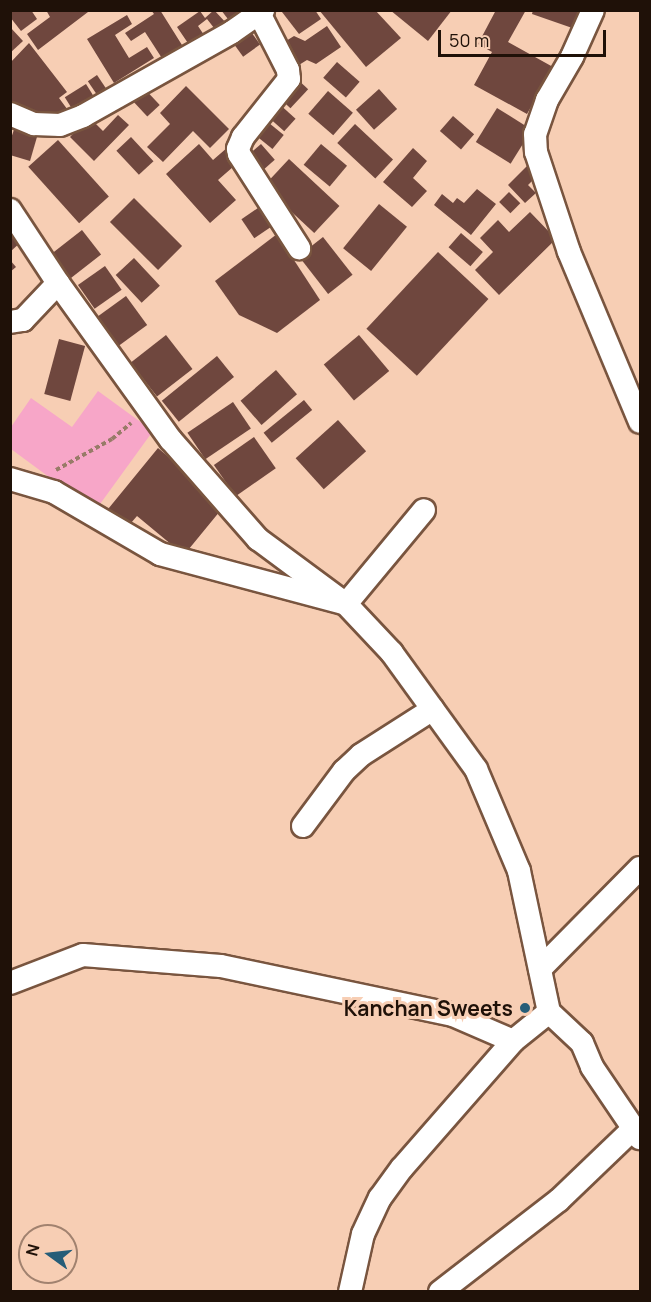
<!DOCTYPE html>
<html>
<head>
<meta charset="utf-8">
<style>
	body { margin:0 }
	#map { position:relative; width:651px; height:1302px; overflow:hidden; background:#f7ceb4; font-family:Manrope,sans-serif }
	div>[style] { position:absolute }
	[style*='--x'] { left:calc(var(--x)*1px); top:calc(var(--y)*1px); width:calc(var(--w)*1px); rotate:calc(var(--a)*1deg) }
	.green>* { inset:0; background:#f7a6c8 }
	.building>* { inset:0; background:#6f473e; transform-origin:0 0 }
	.path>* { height:4px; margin-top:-2px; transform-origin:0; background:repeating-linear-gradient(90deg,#987b68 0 4.5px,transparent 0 7.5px) }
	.roads { filter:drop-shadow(2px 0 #79553f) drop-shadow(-2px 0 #79553f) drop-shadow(0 2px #79553f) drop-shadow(0 -2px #79553f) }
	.minor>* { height:22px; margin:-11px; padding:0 11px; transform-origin:11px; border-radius:11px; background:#fff }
	.dots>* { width:16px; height:16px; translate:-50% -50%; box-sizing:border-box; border:3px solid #f7ceb4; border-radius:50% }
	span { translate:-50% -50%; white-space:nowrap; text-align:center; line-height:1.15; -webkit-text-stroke:6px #f7ceb4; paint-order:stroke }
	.poi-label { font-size:21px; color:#1f1108; font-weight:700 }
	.right { translate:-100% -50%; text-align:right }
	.frame { position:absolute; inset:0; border:12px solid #1f1108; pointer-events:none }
	.north { position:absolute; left:18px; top:1224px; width:60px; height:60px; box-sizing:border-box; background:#f7ceb4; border:2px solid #a1826f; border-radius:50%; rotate:285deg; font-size:16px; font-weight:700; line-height:24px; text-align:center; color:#1f1108 }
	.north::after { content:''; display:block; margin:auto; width:21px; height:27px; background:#265d78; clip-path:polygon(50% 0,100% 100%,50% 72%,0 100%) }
	.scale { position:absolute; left:438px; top:30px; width:168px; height:27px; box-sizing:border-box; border:3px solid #1f1108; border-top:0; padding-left:8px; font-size:18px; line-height:21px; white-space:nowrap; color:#1f1108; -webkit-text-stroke:4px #f7ceb4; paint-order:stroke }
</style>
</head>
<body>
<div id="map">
	<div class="green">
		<div style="clip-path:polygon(98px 391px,153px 431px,95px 511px,11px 449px,11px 427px,31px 398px,72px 427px)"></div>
	</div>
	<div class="building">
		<div style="clip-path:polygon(10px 10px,31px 10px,37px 19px,21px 31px,10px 17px)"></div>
		<div style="clip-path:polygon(46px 10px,87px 10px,88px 12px,38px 50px,27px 34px,50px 17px)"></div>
		<div style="clip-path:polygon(151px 10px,160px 10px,187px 53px,167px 66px,145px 32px,131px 41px,125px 33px,154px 14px)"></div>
		<div style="clip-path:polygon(214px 10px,228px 25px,218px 33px,207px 19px,198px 26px,206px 38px,192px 49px,177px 27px,200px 11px,205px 18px)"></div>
		<div style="clip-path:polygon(221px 10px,241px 10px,247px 17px,234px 27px)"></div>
		<div style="clip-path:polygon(284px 10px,315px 10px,321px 19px,299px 34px,282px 12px)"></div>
		<div style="clip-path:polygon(319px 10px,375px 10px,401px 38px,366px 67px)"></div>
		<div style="clip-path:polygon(390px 10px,452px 10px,428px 41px)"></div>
		<div style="clip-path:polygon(496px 10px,526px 10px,508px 42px,553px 67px,527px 114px,474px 85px,492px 52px,478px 44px)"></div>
		<div style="clip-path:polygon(533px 10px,585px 10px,578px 30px,532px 14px)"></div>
		<div style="clip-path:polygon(127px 15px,132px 24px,115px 35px,129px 58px,147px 47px,154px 58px,114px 83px,87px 39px)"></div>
		<div style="left:246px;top:25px;width:24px;height:21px;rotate:54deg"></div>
		<div style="clip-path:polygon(327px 26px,341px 47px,316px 64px,307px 60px,294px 68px,278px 46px,294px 36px,305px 41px)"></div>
		<div style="clip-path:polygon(10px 27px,23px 41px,10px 53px)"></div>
		<div style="clip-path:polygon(29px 43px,67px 92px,59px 98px,73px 117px,54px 121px,10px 106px,10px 63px)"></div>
		<div style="left:337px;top:62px;width:30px;height:21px;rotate:41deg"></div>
		<div style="left:97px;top:75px;width:25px;height:11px;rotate:56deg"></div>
		<div style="left:295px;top:77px;width:18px;height:26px;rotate:43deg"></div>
		<div style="left:86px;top:84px;width:22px;height:25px;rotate:58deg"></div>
		<div style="left:142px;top:86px;width:26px;height:17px;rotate:47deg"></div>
		<div style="clip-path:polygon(186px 86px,229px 129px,210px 148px,193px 131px,163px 162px,147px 147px,170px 124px,160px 113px)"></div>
		<div style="left:379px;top:89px;width:27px;height:31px;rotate:48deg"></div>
		<div style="left:328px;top:91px;width:33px;height:30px;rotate:41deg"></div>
		<div style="left:277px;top:102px;width:25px;height:17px;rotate:42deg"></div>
		<div style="left:497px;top:108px;width:41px;height:40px;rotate:32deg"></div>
		<div style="clip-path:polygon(118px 115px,129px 125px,94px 161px,70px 137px,89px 117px,103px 131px)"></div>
		<div style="left:453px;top:116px;width:28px;height:20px;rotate:41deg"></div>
		<div style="left:269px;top:123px;width:19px;height:18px;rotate:39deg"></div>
		<div style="clip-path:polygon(16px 124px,39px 130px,30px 161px,10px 155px,10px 141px)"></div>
		<div style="left:355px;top:124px;width:52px;height:26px;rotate:43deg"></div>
		<div style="left:131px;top:137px;width:33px;height:20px;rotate:47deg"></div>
		<div style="left:58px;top:140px;width:76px;height:40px;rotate:48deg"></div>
		<div style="clip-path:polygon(199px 144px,213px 160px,228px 147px,241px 160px,218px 180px,236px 200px,210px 223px,166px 174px)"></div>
		<div style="left:261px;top:144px;width:21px;height:18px;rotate:49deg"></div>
		<div style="left:321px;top:144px;width:34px;height:27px;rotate:40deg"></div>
		<div style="clip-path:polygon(413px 148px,427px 161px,413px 178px,427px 191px,412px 207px,383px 182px)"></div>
		<div style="left:289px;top:159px;width:69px;height:37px;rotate:43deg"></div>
		<div style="clip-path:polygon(528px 165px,538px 175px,528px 185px,536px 193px,525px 203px,508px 185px)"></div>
		<div style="clip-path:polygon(477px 189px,496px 204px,471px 235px,434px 205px,442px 194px,453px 203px,457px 198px,464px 203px)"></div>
		<div style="left:509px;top:192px;width:16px;height:14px;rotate:45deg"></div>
		<div style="left:134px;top:198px;width:68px;height:34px;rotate:45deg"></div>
		<div style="left:379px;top:204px;width:36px;height:57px;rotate:39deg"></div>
		<div style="left:258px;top:208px;width:23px;height:20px;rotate:56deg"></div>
		<div style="clip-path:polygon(530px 212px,556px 239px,499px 295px,475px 270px,493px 252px,480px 238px,498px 220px,509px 232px)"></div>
		<div style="left:82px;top:230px;width:31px;height:39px;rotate:52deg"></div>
		<div style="clip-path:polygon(10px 231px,22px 241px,10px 252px)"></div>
		<div style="left:461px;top:233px;width:29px;height:19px;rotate:41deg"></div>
		<div style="clip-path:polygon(277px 234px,320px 300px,277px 333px,239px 315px,215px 281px)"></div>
		<div style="left:323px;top:237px;width:48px;height:31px;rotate:52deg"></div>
		<div style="left:438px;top:252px;width:69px;height:105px;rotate:43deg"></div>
		<div style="left:134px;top:258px;width:38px;height:25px;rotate:47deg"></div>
		<div style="clip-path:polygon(10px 260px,16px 267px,10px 272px)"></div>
		<div style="left:105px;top:266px;width:29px;height:33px;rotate:55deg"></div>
		<div style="left:126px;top:296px;width:36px;height:38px;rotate:54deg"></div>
		<div style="left:166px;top:335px;width:43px;height:45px;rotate:52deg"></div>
		<div style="left:359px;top:335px;width:47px;height:46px;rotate:50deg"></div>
		<div style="left:59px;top:339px;width:27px;height:57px;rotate:15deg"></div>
		<div style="left:217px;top:356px;width:27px;height:71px;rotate:51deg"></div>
		<div style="left:276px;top:370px;width:32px;height:47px;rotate:49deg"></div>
		<div style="left:304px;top:400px;width:13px;height:52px;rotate:51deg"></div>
		<div style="left:233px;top:402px;width:32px;height:55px;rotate:56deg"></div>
		<div style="left:338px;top:420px;width:42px;height:57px;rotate:48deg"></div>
		<div style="left:254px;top:437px;width:38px;height:49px;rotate:55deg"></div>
		<div style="clip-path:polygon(158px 448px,225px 505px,184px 555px,137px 516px,124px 531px,104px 514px)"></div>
	</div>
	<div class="path">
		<div style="--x:56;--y:470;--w:64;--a:-29"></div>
		<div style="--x:112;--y:439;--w:25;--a:-40"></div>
	</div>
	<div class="roads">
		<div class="minor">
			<div style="--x:593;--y:10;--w:51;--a:114.1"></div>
			<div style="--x:572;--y:57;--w:50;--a:120.2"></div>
			<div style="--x:547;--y:100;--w:36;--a:109"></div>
			<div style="--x:535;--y:134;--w:18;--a:87"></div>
			<div style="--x:536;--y:152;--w:105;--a:71.7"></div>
			<div style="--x:569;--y:252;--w:184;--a:67.3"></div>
			<div style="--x:259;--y:13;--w:64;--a:63"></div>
			<div style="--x:288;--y:70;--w:9;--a:84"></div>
			<div style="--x:289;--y:79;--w:74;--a:128.4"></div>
			<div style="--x:243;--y:137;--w:13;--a:113"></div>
			<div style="--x:238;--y:149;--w:5;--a:79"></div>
			<div style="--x:239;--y:154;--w:112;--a:57.4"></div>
			<div style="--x:10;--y:114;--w:26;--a:23"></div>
			<div style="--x:34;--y:124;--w:26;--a:2"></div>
			<div style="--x:60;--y:125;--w:25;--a:-21"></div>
			<div style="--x:83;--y:116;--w:171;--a:-29.4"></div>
			<div style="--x:232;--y:32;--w:38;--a:-35"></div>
			<div style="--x:10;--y:210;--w:87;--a:56.7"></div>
			<div style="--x:58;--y:283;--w:193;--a:54.3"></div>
			<div style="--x:171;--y:440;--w:132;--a:48.7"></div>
			<div style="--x:258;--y:539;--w:109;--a:36.5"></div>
			<div style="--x:346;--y:604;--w:67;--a:46.8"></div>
			<div style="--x:392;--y:653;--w:143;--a:54.1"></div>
			<div style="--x:476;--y:769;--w:111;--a:67.1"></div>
			<div style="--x:519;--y:871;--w:144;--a:78"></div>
			<div style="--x:549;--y:1012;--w:45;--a:43.2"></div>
			<div style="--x:582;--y:1043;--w:26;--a:67"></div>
			<div style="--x:592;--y:1067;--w:86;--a:55.9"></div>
			<div style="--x:10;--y:322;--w:13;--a:-9"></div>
			<div style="--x:23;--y:320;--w:51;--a:-46.6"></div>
			<div style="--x:10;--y:479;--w:46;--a:16.5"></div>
			<div style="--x:54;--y:492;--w:123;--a:30.3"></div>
			<div style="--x:160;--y:554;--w:193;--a:15"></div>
			<div style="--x:346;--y:604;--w:122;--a:-50.3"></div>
			<div style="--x:303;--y:826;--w:69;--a:-53.3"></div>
			<div style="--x:344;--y:771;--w:23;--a:-43"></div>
			<div style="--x:361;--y:755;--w:85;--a:-32.6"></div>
			<div style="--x:540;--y:969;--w:142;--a:-45.3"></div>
			<div style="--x:10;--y:983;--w:78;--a:-21"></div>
			<div style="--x:83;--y:955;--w:138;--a:4.6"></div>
			<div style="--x:221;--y:966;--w:237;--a:11.9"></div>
			<div style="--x:453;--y:1015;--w:65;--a:23.4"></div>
			<div style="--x:350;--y:1292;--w:59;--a:-77.4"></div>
			<div style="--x:363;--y:1234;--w:40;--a:-65"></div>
			<div style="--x:380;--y:1198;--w:37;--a:-54"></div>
			<div style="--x:402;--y:1168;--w:169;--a:-48.8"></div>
			<div style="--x:513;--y:1041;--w:46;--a:-38.9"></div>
			<div style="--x:440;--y:1292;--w:150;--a:-37.7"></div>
			<div style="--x:559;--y:1200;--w:104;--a:-43.8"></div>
		</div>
	</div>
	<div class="dots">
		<div style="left:525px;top:1008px;background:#265d78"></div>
	</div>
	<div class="poi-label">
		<span class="right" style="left:513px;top:1008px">Kanchan Sweets</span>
	</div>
	<div class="frame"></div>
	<div class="north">N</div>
	<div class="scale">50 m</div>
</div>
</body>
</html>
